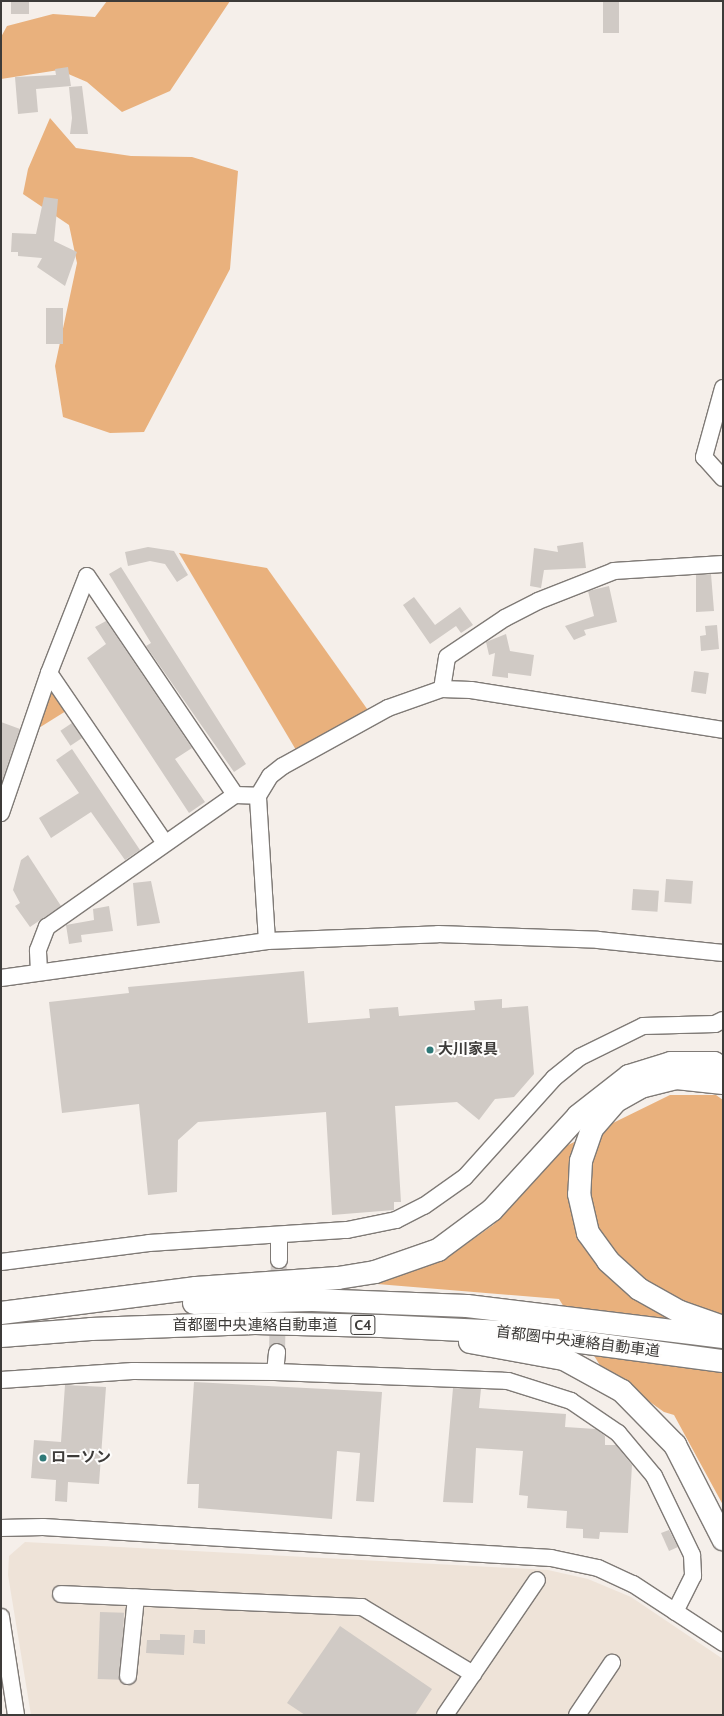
<!DOCTYPE html>
<html>
<head>
<meta charset="utf-8">
<style>
	body { margin:0 }
	#map { position:relative; width:724px; height:1716px; overflow:hidden; background:#f5efea; font-family:Cabin,"Noto Sans JP",sans-serif }
	div>[style] { position:absolute }
	[style*='--x'] { left:calc(var(--x)*1px); top:calc(var(--y)*1px); width:calc(var(--w)*1px); rotate:calc(var(--a)*1deg) }
	.built>* { inset:0; background:#eee3d8 }
	.green>* { inset:0; background:#e9b17d }
	.building>* { inset:0; background:#d0cac5; transform-origin:0 0 }
	.minor-tunnel>* { height:16px; margin-top:-8px; transform-origin:0; background:repeating-linear-gradient(90deg,#d0cbc7 0 16px,transparent 0 24px) }
	.roads { filter:drop-shadow(1px 0 #7f7a76) drop-shadow(-1px 0 #7f7a76) drop-shadow(0 1px #7f7a76) drop-shadow(0 -1px #7f7a76) }
	.minor>* { height:16px; margin:-8px; padding:0 8px; transform-origin:8px; border-radius:8px; background:#fff }
	.highway>* { height:22px; margin:-11px; padding:0 11px; transform-origin:11px; border-radius:11px; background:#fff }
	.dots>* { width:11px; height:11px; translate:-50% -50%; box-sizing:border-box; border:2px solid #fefdfc; border-radius:50% }
	span { translate:-50% -50%; white-space:nowrap; text-align:center; line-height:1.15; -webkit-text-stroke:4px #fefdfc; paint-order:stroke }
	.shield-label span { padding:1px 3px; background:#fefdfc; border:1px solid; border-radius:3px; -webkit-text-stroke-width:0 }
	.shield-label { font-size:14px; color:#3d3b39; font-weight:700 }
	.poi-label { font-size:15px; color:#3d3b39; font-weight:700 }
	.left { translate:0 -50%; text-align:left }
	.street-label { font-size:15px; color:#3d3b39 }
	.frame { position:absolute; inset:0; border:2px solid #3d3b39; pointer-events:none }
</style>
</head>
<body>
<div id="map">
	<div class="built">
		<div style="clip-path:polygon(25px 1542px,548px 1570px,588px 1579px,631px 1597px,723px 1659px,723px 1715px,31px 1715px,8px 1575px,9px 1556px)"></div>
	</div>
	<div class="green">
		<div style="clip-path:polygon(107px 1px,230px 1px,170px 91px,122px 112px,87px 82px,59px 70px,1px 79px,1px 37px,7px 26px,53px 14px,95px 17px)"></div>
		<div style="clip-path:polygon(50px 118px,76px 148px,131px 156px,192px 157px,238px 171px,230px 269px,144px 432px,110px 433px,63px 417px,55px 366px,77px 263px,69px 225px,23px 194px,28px 169px)"></div>
		<div style="clip-path:polygon(179px 553px,267px 568px,370px 713px,296px 750px)"></div>
		<div style="clip-path:polygon(50px 685px,66px 711px,34px 731px)"></div>
		<div style="clip-path:polygon(670px 1095px,716px 1095px,723px 1100px,723px 1505px,674px 1415px,664px 1412px,601px 1367px,559px 1299px,377px 1284px,448px 1257px,493px 1225px,562px 1148px)"></div>
	</div>
	<div class="building">
		<div style="left:11px;top:1px;width:18px;height:13px"></div>
		<div style="left:603px;top:1px;width:16px;height:32px"></div>
		<div style="clip-path:polygon(68px 67px,71px 86px,36px 89px,38px 112px,18px 114px,15px 77px,56px 75px,55px 69px)"></div>
		<div style="clip-path:polygon(82px 86px,88px 134px,70px 134px,72px 118px,69px 87px)"></div>
		<div style="clip-path:polygon(44px 197px,58px 199px,54px 241px,77px 252px,65px 286px,37px 267px,42px 258px,18px 256px,18px 252px,11px 252px,12px 233px,36px 234px)"></div>
		<div style="left:46px;top:308px;width:17px;height:36px"></div>
		<div style="clip-path:polygon(583px 542px,586px 568px,544px 570px,541px 588px,530px 586px,534px 548px,558px 552px,557px 546px)"></div>
		<div style="clip-path:polygon(148px 547px,174px 551px,188px 575px,177px 582px,165px 564px,150px 561px,128px 566px,125px 552px)"></div>
		<div style="clip-path:polygon(121px 567px,246px 764px,234px 772px,146px 646px,151px 643px,109px 574px)"></div>
		<div style="clip-path:polygon(711px 574px,714px 611px,696px 612px,696px 575px)"></div>
		<div style="clip-path:polygon(609px 586px,617px 622px,584px 630px,586px 635px,574px 640px,565px 626px,594px 616px,588px 591px)"></div>
		<div style="clip-path:polygon(414px 597px,435px 625px,460px 607px,473px 625px,461px 633px,456px 626px,430px 644px,403px 605px)"></div>
		<div style="clip-path:polygon(106px 621px,192px 748px,175px 759px,205px 802px,189px 813px,87px 658px,106px 644px,95px 627px)"></div>
		<div style="clip-path:polygon(717px 625px,719px 649px,701px 651px,700px 636px,706px 635px,705px 626px)"></div>
		<div style="clip-path:polygon(506px 634px,510px 651px,534px 655px,531px 676px,508px 673px,508px 678px,492px 676px,495px 653px,489px 655px,486px 642px)"></div>
		<div style="left:694px;top:671px;width:15px;height:21px;rotate:8deg"></div>
		<div style="clip-path:polygon(1px 722px,20px 729px,1px 784px)"></div>
		<div style="left:72px;top:723px;width:18px;height:14px;rotate:56deg"></div>
		<div style="clip-path:polygon(72px 749px,140px 850px,125px 860px,91px 812px,51px 838px,39px 818px,79px 793px,56px 760px)"></div>
		<div style="clip-path:polygon(28px 855px,61px 906px,30px 927px,15px 906px,20px 903px,13px 890px,21px 860px)"></div>
		<div style="left:666px;top:879px;width:27px;height:23px;rotate:4deg"></div>
		<div style="clip-path:polygon(151px 881px,160px 923px,137px 926px,133px 883px)"></div>
		<div style="left:633px;top:889px;width:26px;height:21px;rotate:4deg"></div>
		<div style="clip-path:polygon(109px 906px,113px 931px,81px 935px,82px 942px,69px 944px,66px 925px,94px 920px,93px 909px)"></div>
		<div style="clip-path:polygon(304px 971px,308px 1023px,370px 1018px,369px 1009px,398px 1007px,399px 1016px,475px 1010px,474px 1001px,502px 999px,502px 1008px,528px 1006px,534px 1074px,514px 1097px,495px 1099px,479px 1120px,457px 1102px,395px 1106px,401px 1202px,394px 1202px,394px 1210px,332px 1215px,326px 1112px,198px 1122px,178px 1140px,177px 1192px,148px 1195px,139px 1104px,62px 1113px,49px 1002px,129px 993px,128px 987px)"></div>
		<div style="clip-path:polygon(194px 1382px,382px 1392px,374px 1502px,356px 1501px,360px 1453px,337px 1451px,332px 1519px,198px 1508px,199px 1484px,187px 1484px)"></div>
		<div style="clip-path:polygon(65px 1385px,106px 1387px,99px 1484px,68px 1482px,67px 1502px,55px 1501px,56px 1480px,31px 1478px,34px 1440px,61px 1442px)"></div>
		<div style="clip-path:polygon(453px 1388px,481px 1389px,479px 1408px,566px 1414px,565px 1427px,596px 1429px,605px 1436px,605px 1445px,616px 1445px,632px 1465px,628px 1533px,600px 1532px,599px 1539px,583px 1538px,583px 1529px,566px 1528px,567px 1511px,527px 1508px,528px 1496px,519px 1495px,523px 1451px,476px 1448px,473px 1503px,443px 1502px)"></div>
		<div style="clip-path:polygon(669px 1530px,678px 1547px,669px 1551px,661px 1533px)"></div>
		<div style="left:100px;top:1612px;width:24px;height:67px;rotate:2deg"></div>
		<div style="clip-path:polygon(340px 1626px,432px 1689px,415px 1715px,305px 1715px,287px 1703px)"></div>
		<div style="clip-path:polygon(194px 1630px,205px 1630px,205px 1644px,193px 1643px)"></div>
		<div style="clip-path:polygon(160px 1634px,185px 1635px,184px 1655px,146px 1653px,147px 1640px,160px 1640px)"></div>
	</div>
	<div class="minor-tunnel">
		<div style="--x:277;--y:1352;--w:92;--a:-88.8"></div>
	</div>
	<div class="roads">
		<div class="minor">
			<div style="--x:723;--y:388;--w:72;--a:105.4"></div>
			<div style="--x:704;--y:457;--w:28;--a:48"></div>
			<div style="--x:87;--y:576;--w:264;--a:55.9"></div>
			<div style="--x:49;--y:673;--w:206;--a:55.7"></div>
			<div style="--x:442;--y:689;--w:32;--a:-81"></div>
			<div style="--x:447;--y:657;--w:70;--a:-33.9"></div>
			<div style="--x:505;--y:618;--w:37;--a:-27"></div>
			<div style="--x:538;--y:601;--w:82;--a:-21.5"></div>
			<div style="--x:614;--y:571;--w:109;--a:-3.7"></div>
			<div style="--x:1;--y:813;--w:148;--a:-71.1"></div>
			<div style="--x:49;--y:673;--w:104;--a:-68.6"></div>
			<div style="--x:267;--y:941;--w:145;--a:-93.6"></div>
			<div style="--x:258;--y:796;--w:23;--a:-59"></div>
			<div style="--x:270;--y:776;--w:16;--a:-38"></div>
			<div style="--x:283;--y:766;--w:120;--a:-28.9"></div>
			<div style="--x:388;--y:708;--w:57;--a:-19.4"></div>
			<div style="--x:442;--y:689;--w:29;--a:2"></div>
			<div style="--x:471;--y:690;--w:255;--a:9"></div>
			<div style="--x:39;--y:971;--w:21;--a:-93"></div>
			<div style="--x:38;--y:950;--w:25;--a:-69"></div>
			<div style="--x:47;--y:927;--w:230;--a:-35.1"></div>
			<div style="--x:235;--y:795;--w:23;--a:2"></div>
			<div style="--x:1;--y:978;--w:269;--a:-7.9"></div>
			<div style="--x:267;--y:941;--w:171;--a:-2.3"></div>
			<div style="--x:438;--y:934;--w:160;--a:2.1"></div>
			<div style="--x:598;--y:940;--w:126;--a:5.9"></div>
			<div style="--x:279;--y:1260;--w:23;--a:-90"></div>
			<div style="--x:1;--y:1262;--w:149;--a:-7.3"></div>
			<div style="--x:149;--y:1243;--w:198;--a:-3.8"></div>
			<div style="--x:347;--y:1230;--w:50;--a:-11.5"></div>
			<div style="--x:396;--y:1220;--w:31;--a:-27"></div>
			<div style="--x:424;--y:1206;--w:50;--a:-35.3"></div>
			<div style="--x:465;--y:1177;--w:133;--a:-48"></div>
			<div style="--x:554;--y:1078;--w:33;--a:-39"></div>
			<div style="--x:580;--y:1057;--w:70;--a:-26.2"></div>
			<div style="--x:643;--y:1026;--w:72;--a:-1.6"></div>
			<div style="--x:715;--y:1024;--w:9;--a:-27"></div>
			<div style="--x:275;--y:1372;--w:233;--a:2.2"></div>
			<div style="--x:508;--y:1381;--w:66;--a:17.6"></div>
			<div style="--x:571;--y:1401;--w:57;--a:34.2"></div>
			<div style="--x:618;--y:1433;--w:56;--a:50.1"></div>
			<div style="--x:654;--y:1476;--w:88;--a:64.3"></div>
			<div style="--x:692;--y:1555;--w:21;--a:87"></div>
			<div style="--x:693;--y:1576;--w:40;--a:116.6"></div>
			<div style="--x:1;--y:1380;--w:132;--a:-3.9"></div>
			<div style="--x:133;--y:1371;--w:142;--a:0.4"></div>
			<div style="--x:275;--y:1372;--w:20;--a:-84"></div>
			<div style="--x:1;--y:1528;--w:42;--a:-1.4"></div>
			<div style="--x:43;--y:1527;--w:509;--a:3.49"></div>
			<div style="--x:551;--y:1558;--w:48;--a:12"></div>
			<div style="--x:598;--y:1568;--w:38;--a:25"></div>
			<div style="--x:633;--y:1584;--w:108;--a:33.2"></div>
			<div style="--x:61;--y:1594;--w:301;--a:2.5"></div>
			<div style="--x:362;--y:1607;--w:130;--a:31.1"></div>
			<div style="--x:1;--y:1617;--w:99;--a:81.3"></div>
			<div style="--x:128;--y:1676;--w:79;--a:-84.2"></div>
			<div style="--x:445;--y:1715;--w:163;--a:-55.7"></div>
			<div style="--x:577;--y:1715;--w:63;--a:-56.1"></div>
		</div>
		<div class="highway">
			<div style="--x:723;--y:1083;--w:47;--a:-173.9"></div>
			<div style="--x:676;--y:1078;--w:34;--a:166"></div>
			<div style="--x:643;--y:1086;--w:31;--a:151"></div>
			<div style="--x:616;--y:1101;--w:37;--a:131"></div>
			<div style="--x:592;--y:1129;--w:34;--a:109"></div>
			<div style="--x:581;--y:1161;--w:33;--a:93"></div>
			<div style="--x:579;--y:1194;--w:40;--a:77"></div>
			<div style="--x:588;--y:1233;--w:34;--a:54"></div>
			<div style="--x:608;--y:1261;--w:42;--a:42.1"></div>
			<div style="--x:639;--y:1289;--w:47;--a:29.3"></div>
			<div style="--x:680;--y:1312;--w:46;--a:19.2"></div>
			<div style="--x:194;--y:1303;--w:118;--a:-1.5"></div>
			<div style="--x:312;--y:1300;--w:155;--a:2.2"></div>
			<div style="--x:467;--y:1306;--w:258;--a:6.9"></div>
			<div style="--x:1;--y:1313;--w:197;--a:-7.3"></div>
			<div style="--x:196;--y:1288;--w:142;--a:-4"></div>
			<div style="--x:338;--y:1278;--w:37;--a:-9"></div>
			<div style="--x:375;--y:1272;--w:67;--a:-19.2"></div>
			<div style="--x:438;--y:1250;--w:67;--a:-36.5"></div>
			<div style="--x:492;--y:1210;--w:127;--a:-47.5"></div>
			<div style="--x:578;--y:1116;--w:65;--a:-38.1"></div>
			<div style="--x:629;--y:1076;--w:44;--a:-17.2"></div>
			<div style="--x:671;--y:1063;--w:43;--a:0"></div>
			<div style="--x:714;--y:1063;--w:10;--a:29"></div>
			<div style="--x:1;--y:1336;--w:90;--a:-4.4"></div>
			<div style="--x:91;--y:1329;--w:164;--a:-2.1"></div>
			<div style="--x:255;--y:1323;--w:126;--a:1.4"></div>
			<div style="--x:381;--y:1326;--w:124;--a:2.8"></div>
			<div style="--x:505;--y:1332;--w:220;--a:7.6"></div>
			<div style="--x:470;--y:1342;--w:96;--a:10.3"></div>
			<div style="--x:564;--y:1359;--w:66;--a:28.9"></div>
			<div style="--x:622;--y:1391;--w:76;--a:45.5"></div>
			<div style="--x:675;--y:1445;--w:106;--a:62.9"></div>
		</div>
	</div>
	<div class="dots">
		<div style="left:430px;top:1050px;background:#2f7978"></div>
		<div style="left:43px;top:1458px;background:#2f7978"></div>
	</div>
	<div class="shield-label">
		<span style="left:363px;top:1325px">C4</span>
	</div>
	<div class="poi-label">
		<span class="left" style="left:438px;top:1050px">大川家具</span>
		<span class="left" style="left:51px;top:1458px">ローソン</span>
	</div>
	<div class="street-label">
		<span style="left:255px;top:1326px">首都圏中央連絡自動車道</span>
		<span style="left:578px;top:1342px;rotate:7deg">首都圏中央連絡自動車道</span>
	</div>
	<div class="frame"></div>
</div>
</body>
</html>
